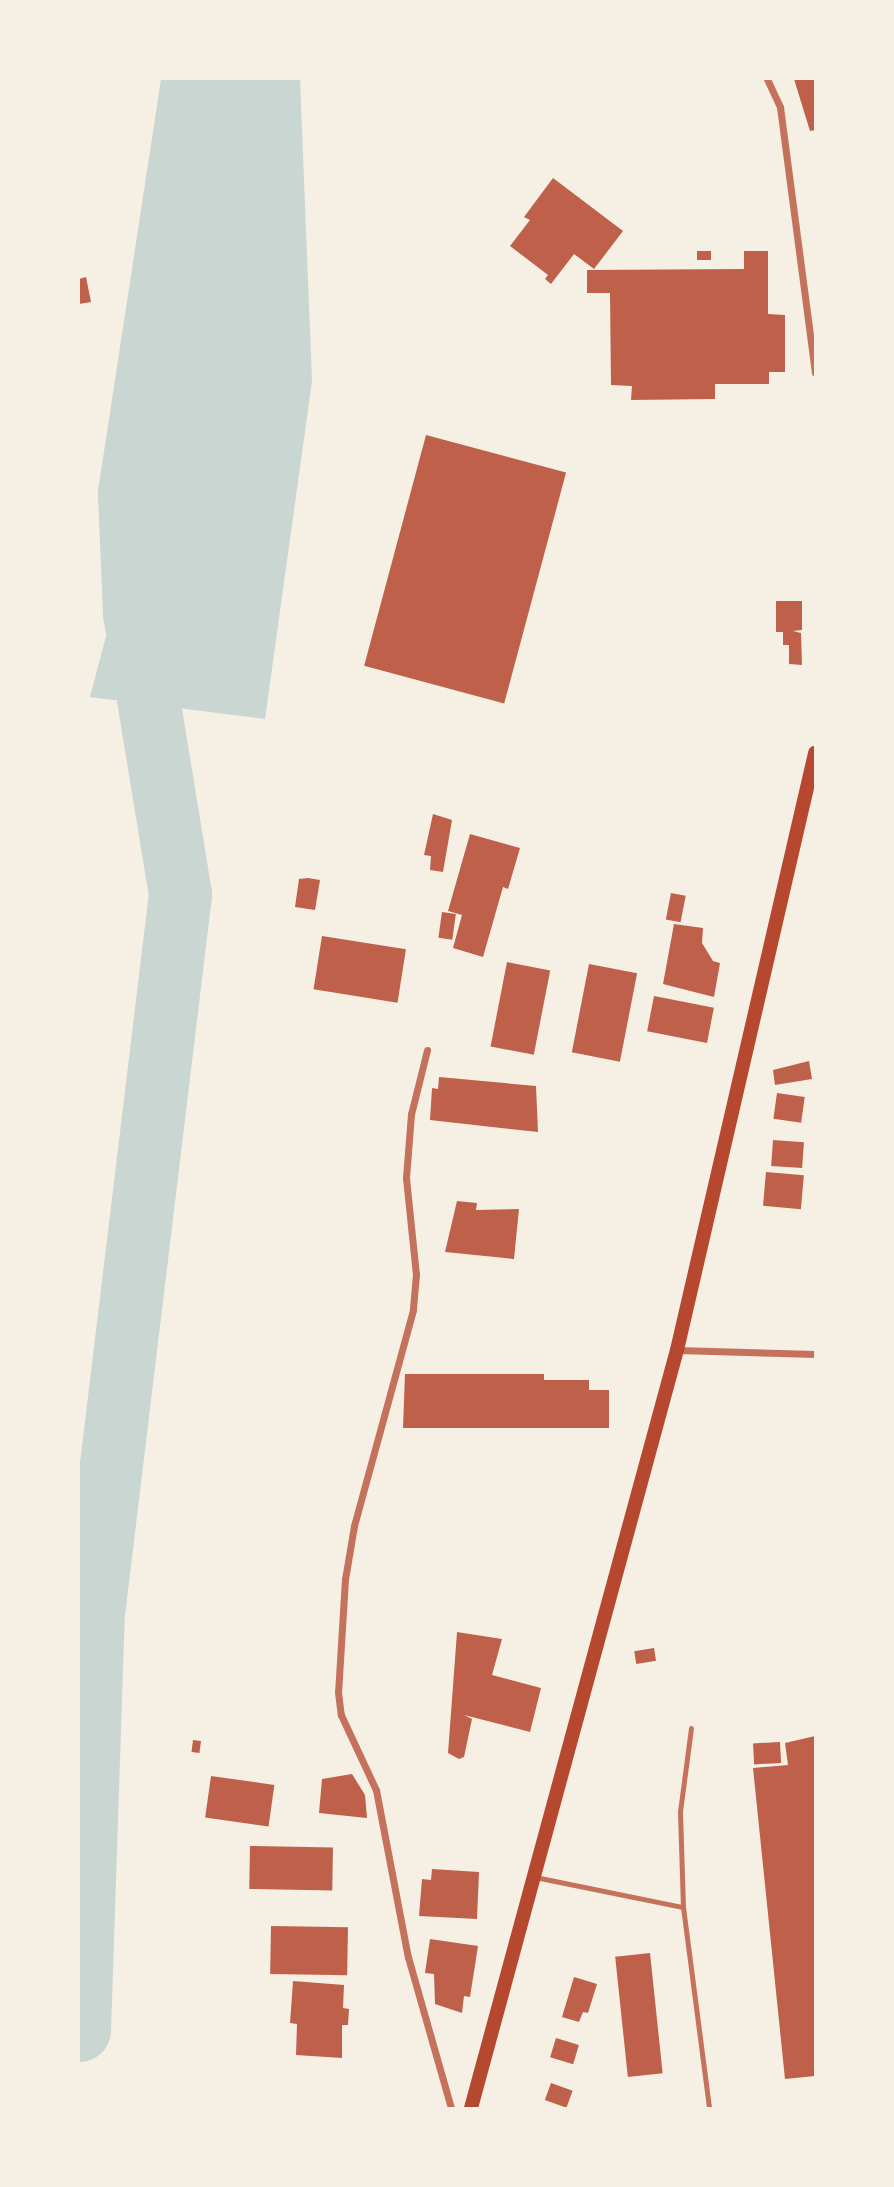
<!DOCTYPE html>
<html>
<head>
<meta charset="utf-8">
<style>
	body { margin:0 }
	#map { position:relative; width:894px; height:2187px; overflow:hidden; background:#f6efe4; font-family:Figtree,sans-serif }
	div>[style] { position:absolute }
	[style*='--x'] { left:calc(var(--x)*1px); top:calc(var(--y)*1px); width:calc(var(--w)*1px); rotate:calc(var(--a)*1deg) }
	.water>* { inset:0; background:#c9d6d2 }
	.stream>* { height:10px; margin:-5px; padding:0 5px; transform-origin:5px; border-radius:5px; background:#c9d6d2 }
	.river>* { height:63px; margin:-31.5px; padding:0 31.5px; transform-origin:31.5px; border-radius:31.5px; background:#c9d6d2 }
	.building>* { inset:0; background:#bf614a; transform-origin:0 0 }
	.service>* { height:5px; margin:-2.5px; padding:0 2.5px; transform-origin:2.5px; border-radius:2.5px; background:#c5725c }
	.minor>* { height:7px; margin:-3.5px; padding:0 3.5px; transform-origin:3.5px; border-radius:3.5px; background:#c5725c }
	.secondary>* { height:14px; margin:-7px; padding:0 7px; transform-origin:7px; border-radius:7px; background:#b5482f }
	span { translate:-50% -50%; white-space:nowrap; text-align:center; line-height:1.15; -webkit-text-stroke:7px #f6efe4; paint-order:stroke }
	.frame { position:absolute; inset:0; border:80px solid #f6efe4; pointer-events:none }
</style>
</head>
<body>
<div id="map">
	<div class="water">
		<div style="clip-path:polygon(188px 79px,300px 79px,312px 381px,265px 719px,90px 697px,187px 328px)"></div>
	</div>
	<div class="stream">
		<div style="--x:79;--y:1489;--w:28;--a:-10"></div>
	</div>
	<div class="river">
		<div style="--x:79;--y:2030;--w:417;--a:-88.1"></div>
		<div style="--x:93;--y:1613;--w:724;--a:-83.1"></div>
		<div style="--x:180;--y:894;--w:285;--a:-99.3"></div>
		<div style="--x:134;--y:613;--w:120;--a:-92.4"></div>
		<div style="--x:129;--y:493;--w:419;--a:-81.3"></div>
	</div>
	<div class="building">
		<div style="clip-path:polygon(794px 79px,815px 79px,815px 130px,810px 131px)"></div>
		<div style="clip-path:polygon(553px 178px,623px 231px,594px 269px,574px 254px,551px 284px,545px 279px,548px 275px,510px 246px,530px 220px,524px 217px)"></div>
		<div style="left:697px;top:251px;width:14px;height:9px"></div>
		<div style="clip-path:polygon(744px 251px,768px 251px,768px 314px,785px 315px,785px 372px,769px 372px,769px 384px,715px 384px,715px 399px,631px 400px,632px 386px,611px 385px,610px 293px,587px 293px,587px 270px,744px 269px)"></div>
		<div style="clip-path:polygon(86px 277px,91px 302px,79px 304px,79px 279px)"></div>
		<div style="left:426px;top:435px;width:145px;height:239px;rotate:15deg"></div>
		<div style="clip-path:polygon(776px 601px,802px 601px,802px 630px,793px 631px,801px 633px,802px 665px,789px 664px,789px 645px,783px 645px,783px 632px,776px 632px)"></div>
		<div style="clip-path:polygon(433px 814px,452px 820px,443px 872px,430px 870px,431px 856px,424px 855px)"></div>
		<div style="clip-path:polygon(470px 834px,520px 848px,508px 889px,503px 887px,483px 957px,453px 948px,462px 915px,448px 911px)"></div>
		<div style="clip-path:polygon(308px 878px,320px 880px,315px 910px,295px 907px,299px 879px)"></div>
		<div style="left:671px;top:893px;width:15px;height:27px;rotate:11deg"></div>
		<div style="left:442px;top:912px;width:14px;height:26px;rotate:8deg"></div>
		<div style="clip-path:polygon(674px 924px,703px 928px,702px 943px,713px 961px,720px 963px,714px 997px,663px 984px)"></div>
		<div style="left:322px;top:936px;width:85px;height:54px;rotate:9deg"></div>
		<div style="left:507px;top:962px;width:44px;height:86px;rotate:11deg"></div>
		<div style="left:589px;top:964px;width:49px;height:90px;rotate:11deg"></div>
		<div style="left:654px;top:996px;width:61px;height:36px;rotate:11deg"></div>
		<div style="clip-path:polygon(809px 1061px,812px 1079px,775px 1085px,773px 1070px)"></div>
		<div style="clip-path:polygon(439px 1077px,536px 1086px,538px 1132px,430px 1120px,432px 1088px,438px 1089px)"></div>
		<div style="left:777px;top:1093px;width:28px;height:26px;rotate:8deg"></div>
		<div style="left:773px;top:1140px;width:31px;height:26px;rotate:4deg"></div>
		<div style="left:766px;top:1172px;width:38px;height:34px;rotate:5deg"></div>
		<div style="clip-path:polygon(457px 1201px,477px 1203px,476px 1210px,519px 1209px,514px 1259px,445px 1252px)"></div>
		<div style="clip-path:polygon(405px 1374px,544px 1374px,544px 1380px,589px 1380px,589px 1390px,609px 1390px,609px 1428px,403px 1428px)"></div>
		<div style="clip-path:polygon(457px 1632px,502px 1639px,492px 1675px,541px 1688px,530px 1732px,464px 1715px,472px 1719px,464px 1757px,459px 1759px,448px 1753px)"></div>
		<div style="left:654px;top:1648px;width:13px;height:20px;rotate:81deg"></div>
		<div style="clip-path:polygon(815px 1736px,815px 2076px,785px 2079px,753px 1768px,788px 1765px,785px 1743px)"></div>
		<div style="left:193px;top:1740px;width:8px;height:12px;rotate:7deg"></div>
		<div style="left:780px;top:1742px;width:21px;height:27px;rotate:87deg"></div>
		<div style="clip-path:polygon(352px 1774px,365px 1795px,367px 1818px,319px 1813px,322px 1779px)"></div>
		<div style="left:211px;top:1776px;width:64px;height:42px;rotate:8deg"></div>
		<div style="left:250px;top:1846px;width:83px;height:43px;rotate:1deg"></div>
		<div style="clip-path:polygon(432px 1869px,479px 1872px,477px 1919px,419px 1916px,422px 1879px,431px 1880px)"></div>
		<div style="left:271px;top:1926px;width:77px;height:48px;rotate:1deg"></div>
		<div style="clip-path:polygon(430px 1939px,478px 1946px,470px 1997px,464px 1996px,462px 2013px,435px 2004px,434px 1974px,425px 1973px)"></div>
		<div style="left:650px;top:1953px;width:121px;height:35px;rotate:84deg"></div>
		<div style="clip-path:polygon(574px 1977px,597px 1984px,588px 2013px,583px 2012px,579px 2022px,562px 2017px)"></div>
		<div style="clip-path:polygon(293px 1981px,344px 1985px,343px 2008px,349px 2009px,348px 2025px,342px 2025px,342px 2058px,296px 2055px,297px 2024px,290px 2023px)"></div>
		<div style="left:556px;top:2038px;width:24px;height:20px;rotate:17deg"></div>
		<div style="left:551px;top:2083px;width:23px;height:18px;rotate:20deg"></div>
	</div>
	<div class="service">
		<div style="--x:691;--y:1728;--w:85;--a:97.5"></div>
		<div style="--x:680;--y:1812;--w:95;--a:88.2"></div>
		<div style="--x:683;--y:1907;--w:203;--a:82.6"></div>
		<div style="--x:535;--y:1877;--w:151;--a:11.5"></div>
	</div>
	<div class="minor">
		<div style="--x:767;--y:79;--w:31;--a:65"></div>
		<div style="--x:780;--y:107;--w:268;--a:82.5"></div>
		<div style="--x:427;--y:1050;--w:66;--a:104"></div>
		<div style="--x:411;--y:1114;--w:64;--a:94.5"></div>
		<div style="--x:406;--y:1178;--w:97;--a:84.1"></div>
		<div style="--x:416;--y:1274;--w:36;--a:95"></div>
		<div style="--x:413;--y:1310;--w:224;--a:105.3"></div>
		<div style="--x:354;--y:1526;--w:54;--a:99.6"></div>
		<div style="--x:345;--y:1579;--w:113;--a:93.5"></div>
		<div style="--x:338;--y:1692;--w:23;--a:83"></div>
		<div style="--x:341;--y:1715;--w:83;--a:65"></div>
		<div style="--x:376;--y:1790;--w:170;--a:79.2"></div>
		<div style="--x:408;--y:1957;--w:157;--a:74.1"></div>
		<div style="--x:677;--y:1350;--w:138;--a:1.7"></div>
	</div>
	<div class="secondary">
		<div style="--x:471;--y:2108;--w:785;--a:-74.8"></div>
		<div style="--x:677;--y:1350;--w:613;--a:-76.98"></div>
	</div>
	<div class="frame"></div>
</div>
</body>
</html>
